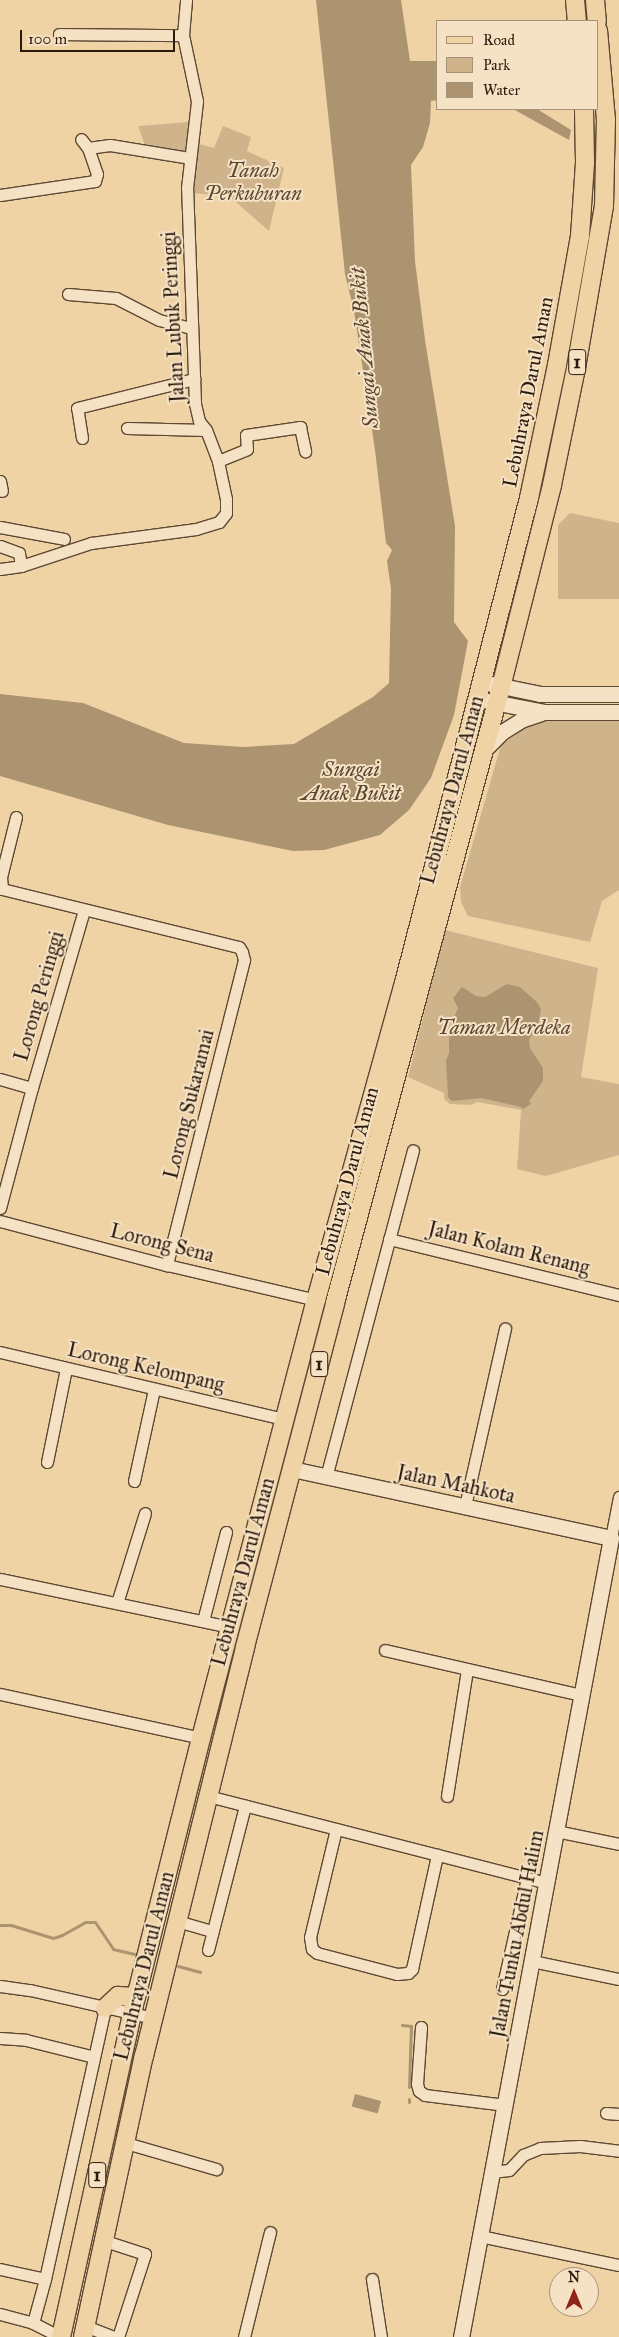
<!DOCTYPE html>
<html>
<head>
<meta charset="utf-8">
<style>
	body { margin:0 }
	#map { position:relative; width:619px; height:2337px; overflow:hidden; background:#f0d3a5; font-family:"IM FELL Great Primer",serif }
	div>[style] { position:absolute }
	[style*='--x'] { left:calc(var(--x)*1px); top:calc(var(--y)*1px); width:calc(var(--w)*1px); rotate:calc(var(--a)*1deg) }
	.green>* { inset:0; background:#cfb48b }
	.water>* { inset:0; background:#ad9471; transform-origin:0 0 }
	.stream>* { height:3px; margin:-1.5px; padding:0 1.5px; transform-origin:1.5px; border-radius:1.5px; background:#ad9471 }
	.roads { filter:drop-shadow(1px 0 #5d4833) drop-shadow(-1px 0 #5d4833) drop-shadow(0 1px #5d4833) drop-shadow(0 -1px #5d4833) }
	.street>* { height:11px; margin:-5.5px; padding:0 5.5px; transform-origin:5.5px; border-radius:5.5px; background:#f5e2c4 }
	.secondary>* { height:15px; margin:-7.5px; padding:0 7.5px; transform-origin:7.5px; border-radius:7.5px; background:#f5e2c4 }
	.primary>* { height:18px; margin:-9px; padding:0 9px; transform-origin:9px; border-radius:9px; background:#f0d3a5 }
	span { translate:-50% -50%; white-space:nowrap; text-align:center; line-height:1.15; -webkit-text-stroke:4px #f5e2c4; paint-order:stroke }
	.shield-label span { padding:1px 4px; background:#f5e2c4; border:1px solid; border-radius:4px; -webkit-text-stroke-width:0 }
	.shield-label { font-size:19px; color:#2c1a0d; font-weight:700 }
	.park-label { font-size:20px; color:#5d4833; font-style:italic }
	.street-label { font-size:20px; color:#2c1a0d }
	.water-label { font-size:21px; color:#594530; font-style:italic }
	.legend { position:absolute; left:436px; top:20px; width:162px; height:90px; box-sizing:border-box; background:#f5e2c4; border:1px solid #a5927b; margin:0; padding:6px 9px; list-style:none; font-size:15px; color:#2c1a0d }
	.legend li { display:flex; align-items:center; gap:10px; height:25px }
	.legend b { width:25px; border:1px solid #a5927b }
	.north { position:absolute; left:549px; top:2267px; width:50px; height:50px; box-sizing:border-box; background:#f5e2c4; border:1px solid #a5927b; border-radius:50%; rotate:0deg; font-size:14px; font-weight:700; line-height:20px; text-align:center; color:#2c1a0d }
	.north::after { content:''; display:block; margin:auto; width:18px; height:22px; background:#8f2418; clip-path:polygon(50% 0,100% 100%,50% 72%,0 100%) }
	.scale { position:absolute; left:20px; top:30px; width:155px; height:22px; box-sizing:border-box; border:2px solid #2c1a0d; border-top:0; padding-left:6px; font-size:15px; line-height:18px; white-space:nowrap; color:#2c1a0d; -webkit-text-stroke:4px #f5e2c4; paint-order:stroke }
</style>
</head>
<body>
<div id="map">
	<div class="green">
		<div style="clip-path:polygon(189px 122px,186px 156px,146px 148px,138px 126px)"></div>
		<div style="clip-path:polygon(223px 126px,251px 137px,247px 151px,284px 168px,269px 231px,229px 196px,192px 193px,194px 143px,214px 148px)"></div>
		<div style="clip-path:polygon(570px 513px,619px 523px,619px 599px,558px 599px,558px 525px)"></div>
		<div style="clip-path:polygon(619px 715px,619px 890px,602px 901px,590px 942px,468px 916px,461px 902px,460px 887px,501px 745px,538px 719px)"></div>
		<div style="clip-path:polygon(445px 930px,598px 968px,581px 1077px,619px 1084px,619px 1155px,546px 1176px,517px 1169px,521px 1110px,478px 1102px,470px 1105px,450px 1104px,444px 1099px,444px 1093px,408px 1077px)"></div>
	</div>
	<div class="water">
		<div style="clip-path:polygon(316px 0,401px 0,410px 61px,438px 61px,438px 100px,431px 101px,430px 123px,423px 147px,411px 165px,415px 261px,425px 340px,455px 526px,454px 622px,468px 641px,454px 715px,431px 778px,409px 810px,380px 835px,324px 850px,293px 851px,168px 825px,0 776px,0 694px,83px 703px,184px 743px,243px 747px,294px 744px,373px 697px,389px 683px,391px 589px,387px 561px,392px 550px,386px 543px,375px 450px,354px 311px,345px 274px)"></div>
		<div style="clip-path:polygon(513px 109px,537px 109px,571px 130px,569px 140px)"></div>
		<div style="clip-path:polygon(507px 984px,520px 987px,538px 1003px,541px 1009px,539px 1021px,529px 1040px,530px 1048px,543px 1068px,543px 1081px,529px 1101px,531px 1104px,523px 1109px,521px 1107px,481px 1098px,452px 1101px,448px 1097px,446px 1061px,449px 1053px,449px 1030px,458px 1008px,453px 998px,462px 987px,476px 996px,485px 997px)"></div>
		<div style="left:355px;top:2094px;width:27px;height:13px;rotate:15deg"></div>
	</div>
	<div class="stream">
		<div style="--x:0;--y:1925;--w:11;--a:0"></div>
		<div style="--x:11;--y:1925;--w:44;--a:17.2"></div>
		<div style="--x:53;--y:1938;--w:9;--a:-18"></div>
		<div style="--x:62;--y:1935;--w:26;--a:-29"></div>
		<div style="--x:85;--y:1922;--w:10;--a:0"></div>
		<div style="--x:95;--y:1922;--w:32;--a:56"></div>
		<div style="--x:113;--y:1949;--w:22;--a:13"></div>
		<div style="--x:178;--y:1966;--w:23;--a:15"></div>
		<div style="--x:402;--y:2025;--w:9;--a:6"></div>
		<div style="--x:411;--y:2026;--w:61;--a:91.9"></div>
		<div style="--x:409;--y:2099;--w:3;--a:90"></div>
	</div>
	<div class="roads">
		<div class="street">
			<div style="--x:59;--y:34;--w:124;--a:0.5"></div>
			<div style="--x:88;--y:148;--w:22;--a:-8"></div>
			<div style="--x:110;--y:145;--w:80;--a:9.3"></div>
			<div style="--x:0;--y:195;--w:96;--a:-8.4"></div>
			<div style="--x:95;--y:181;--w:7;--a:-74"></div>
			<div style="--x:97;--y:174;--w:28;--a:-109"></div>
			<div style="--x:88;--y:148;--w:11;--a:-128"></div>
			<div style="--x:68;--y:294;--w:48;--a:4.8"></div>
			<div style="--x:116;--y:298;--w:48;--a:27.1"></div>
			<div style="--x:159;--y:320;--w:33;--a:14"></div>
			<div style="--x:127;--y:428;--w:79;--a:1.5"></div>
			<div style="--x:82;--y:438;--w:30;--a:-99"></div>
			<div style="--x:77;--y:408;--w:121;--a:-13.9"></div>
			<div style="--x:218;--y:461;--w:31;--a:-22"></div>
			<div style="--x:247;--y:449;--w:14;--a:-94"></div>
			<div style="--x:246;--y:435;--w:55;--a:-8.4"></div>
			<div style="--x:300;--y:427;--w:25;--a:78"></div>
			<div style="--x:0;--y:481;--w:10;--a:79"></div>
			<div style="--x:0;--y:527;--w:65;--a:10.6"></div>
			<div style="--x:0;--y:546;--w:20;--a:20"></div>
			<div style="--x:19;--y:553;--w:13;--a:81"></div>
			<div style="--x:0;--y:569;--w:21;--a:-8"></div>
			<div style="--x:21;--y:566;--w:74;--a:-18.2"></div>
			<div style="--x:91;--y:543;--w:106;--a:-7.6"></div>
			<div style="--x:196;--y:529;--w:24;--a:-17"></div>
			<div style="--x:219;--y:522;--w:11;--a:-52"></div>
			<div style="--x:226;--y:513;--w:14;--a:-90"></div>
			<div style="--x:226;--y:499;--w:39;--a:-102"></div>
			<div style="--x:218;--y:461;--w:33;--a:-111"></div>
			<div style="--x:206;--y:430;--w:11;--a:-128"></div>
			<div style="--x:199;--y:421;--w:18;--a:-103"></div>
			<div style="--x:195;--y:403;--w:215;--a:-92.1"></div>
			<div style="--x:187;--y:188;--w:88;--a:-83.4"></div>
			<div style="--x:197;--y:101;--w:67;--a:-102"></div>
			<div style="--x:183;--y:35;--w:35;--a:-85"></div>
			<div style="--x:16;--y:817;--w:62;--a:104"></div>
			<div style="--x:1;--y:877;--w:12;--a:85"></div>
			<div style="--x:2;--y:889;--w:244;--a:13.8"></div>
			<div style="--x:239;--y:947;--w:6;--a:59"></div>
			<div style="--x:242;--y:952;--w:8;--a:76"></div>
			<div style="--x:244;--y:960;--w:315;--a:104.2"></div>
			<div style="--x:0;--y:1079;--w:33;--a:16"></div>
			<div style="--x:0;--y:1208;--w:124;--a:-75.1"></div>
			<div style="--x:32;--y:1088;--w:185;--a:-73.7"></div>
			<div style="--x:0;--y:1221;--w:173;--a:14.8"></div>
			<div style="--x:167;--y:1265;--w:153;--a:13.2"></div>
			<div style="--x:389;--y:1239;--w:237;--a:13.7"></div>
			<div style="--x:0;--y:1352;--w:292;--a:13.3"></div>
			<div style="--x:47;--y:1462;--w:95;--a:-78.5"></div>
			<div style="--x:326;--y:1477;--w:338;--a:-75.1"></div>
			<div style="--x:134;--y:1481;--w:94;--a:-77.7"></div>
			<div style="--x:465;--y:1506;--w:182;--a:-77.3"></div>
			<div style="--x:611;--y:1538;--w:42;--a:-79"></div>
			<div style="--x:0;--y:1579;--w:235;--a:11.8"></div>
			<div style="--x:117;--y:1603;--w:94;--a:-72.7"></div>
			<div style="--x:203;--y:1621;--w:92;--a:-75.5"></div>
			<div style="--x:385;--y:1650;--w:202;--a:12.9"></div>
			<div style="--x:0;--y:1694;--w:206;--a:12.3"></div>
			<div style="--x:208;--y:1796;--w:349;--a:14.4"></div>
			<div style="--x:447;--y:1796;--w:128;--a:-81"></div>
			<div style="--x:336;--y:1829;--w:111;--a:103.5"></div>
			<div style="--x:310;--y:1937;--w:12;--a:81"></div>
			<div style="--x:312;--y:1949;--w:6;--a:39"></div>
			<div style="--x:317;--y:1953;--w:83;--a:14.7"></div>
			<div style="--x:397;--y:1974;--w:11;--a:-5"></div>
			<div style="--x:408;--y:1973;--w:6;--a:-45"></div>
			<div style="--x:412;--y:1969;--w:117;--a:-77.6"></div>
			<div style="--x:556;--y:1831;--w:64;--a:11.7"></div>
			<div style="--x:177;--y:1921;--w:37;--a:16"></div>
			<div style="--x:208;--y:1950;--w:149;--a:-75.6"></div>
			<div style="--x:532;--y:1961;--w:89;--a:11.7"></div>
			<div style="--x:0;--y:1986;--w:30;--a:8"></div>
			<div style="--x:30;--y:1990;--w:126;--a:12.8"></div>
			<div style="--x:502;--y:1989;--w:114;--a:-77.3"></div>
			<div style="--x:421;--y:2027;--w:57;--a:94"></div>
			<div style="--x:417;--y:2084;--w:7;--a:74"></div>
			<div style="--x:419;--y:2091;--w:7;--a:34"></div>
			<div style="--x:425;--y:2095;--w:81;--a:7.1"></div>
			<div style="--x:0;--y:2038;--w:26;--a:4"></div>
			<div style="--x:26;--y:2040;--w:70;--a:14"></div>
			<div style="--x:606;--y:2113;--w:13;--a:4"></div>
			<div style="--x:126;--y:2143;--w:94;--a:16.1"></div>
			<div style="--x:492;--y:2172;--w:17;--a:-7"></div>
			<div style="--x:509;--y:2170;--w:21;--a:-47"></div>
			<div style="--x:523;--y:2155;--w:18;--a:-22"></div>
			<div style="--x:540;--y:2148;--w:40;--a:-2.9"></div>
			<div style="--x:580;--y:2146;--w:39;--a:7"></div>
			<div style="--x:480;--y:2236;--w:142;--a:11.8"></div>
			<div style="--x:105;--y:2241;--w:42;--a:18"></div>
			<div style="--x:145;--y:2254;--w:87;--a:108"></div>
			<div style="--x:0;--y:2269;--w:46;--a:12.5"></div>
			<div style="--x:372;--y:2279;--w:59;--a:81.2"></div>
			<div style="--x:0;--y:2314;--w:34;--a:15"></div>
			<div style="--x:33;--y:2323;--w:31;--a:27"></div>
			<div style="--x:33;--y:2323;--w:46;--a:-74.7"></div>
			<div style="--x:45;--y:2279;--w:278;--a:-77.5"></div>
			<div style="--x:85;--y:2326;--w:30;--a:21"></div>
			<div style="--x:244;--y:2337;--w:108;--a:-76.1"></div>
		</div>
		<div class="secondary">
			<div style="--x:482;--y:682;--w:59;--a:11.7"></div>
			<div style="--x:540;--y:694;--w:79;--a:0"></div>
			<div style="--x:478;--y:699;--w:67;--a:11.1"></div>
			<div style="--x:544;--y:712;--w:75;--a:0"></div>
			<div style="--x:485;--y:749;--w:24;--a:-45"></div>
			<div style="--x:502;--y:732;--w:25;--a:-32"></div>
			<div style="--x:523;--y:719;--w:19;--a:-18"></div>
			<div style="--x:292;--y:1469;--w:326;--a:12.2"></div>
			<div style="--x:611;--y:1538;--w:813;--a:100.63"></div>
		</div>
		<div class="primary">
			<div style="--x:575;--y:0;--w:21;--a:85"></div>
			<div style="--x:595;--y:0;--w:21;--a:85"></div>
			<div style="--x:105;--y:2008;--w:18;--a:-43"></div>
			<div style="--x:118;--y:1996;--w:18;--a:3"></div>
			<div style="--x:61;--y:2337;--w:348;--a:-77.6"></div>
			<div style="--x:136;--y:1997;--w:267;--a:-75.9"></div>
			<div style="--x:201;--y:1738;--w:453;--a:-75.3"></div>
			<div style="--x:316;--y:1300;--w:329;--a:-74.5"></div>
			<div style="--x:404;--y:983;--w:501;--a:-75.55"></div>
			<div style="--x:529;--y:498;--w:136;--a:-78.1"></div>
			<div style="--x:557;--y:365;--w:131;--a:-79.9"></div>
			<div style="--x:580;--y:236;--w:74;--a:-86.1"></div>
			<div style="--x:585;--y:162;--w:53;--a:-91.1"></div>
			<div style="--x:83;--y:2337;--w:288;--a:-77.8"></div>
			<div style="--x:144;--y:2056;--w:421;--a:-76.1"></div>
			<div style="--x:245;--y:1647;--w:356;--a:-75.3"></div>
			<div style="--x:335;--y:1303;--w:638;--a:-74.92"></div>
			<div style="--x:501;--y:687;--w:208;--a:-75.8"></div>
			<div style="--x:552;--y:485;--w:119;--a:-78.4"></div>
			<div style="--x:576;--y:368;--w:164;--a:-80.2"></div>
			<div style="--x:604;--y:206;--w:86;--a:-88.7"></div>
			<div style="--x:606;--y:120;--w:90;--a:-95.1"></div>
		</div>
	</div>
	<div class="shield-label">
		<span style="left:577px;top:362px">1</span>
		<span style="left:319px;top:1364px">1</span>
		<span style="left:97px;top:2175px">1</span>
	</div>
	<div class="park-label">
		<span style="left:253px;top:182px">Tanah<br>Perkuburan</span>
		<span style="left:504px;top:1027px">Taman Merdeka</span>
	</div>
	<div class="street-label">
		<span style="left:173px;top:317px;rotate:-93deg">Jalan Lubuk Peringgi</span>
		<span style="left:528px;top:392px;rotate:-79deg">Lebuhraya Darul Aman</span>
		<span style="left:452px;top:790px;rotate:-75deg">Lebuhraya Darul Aman</span>
		<span style="left:39px;top:996px;rotate:-74deg">Lorong Peringgi</span>
		<span style="left:189px;top:1104px;rotate:-76deg">Lorong Sukaramai</span>
		<span style="left:347px;top:1181px;rotate:-75deg">Lebuhraya Darul Aman</span>
		<span style="left:162px;top:1243px;rotate:14deg">Lorong Sena</span>
		<span style="left:509px;top:1248px;rotate:14deg">Jalan Kolam Renang</span>
		<span style="left:146px;top:1367px;rotate:13deg">Lorong Kelompang</span>
		<span style="left:456px;top:1484px;rotate:12deg">Jalan Mahkota</span>
		<span style="left:243px;top:1572px;rotate:-75deg">Lebuhraya Darul Aman</span>
		<span style="left:517px;top:1934px;rotate:-79deg">Jalan Tunku Abdul Halim</span>
		<span style="left:144px;top:1966px;rotate:-76deg">Lebuhraya Darul Aman</span>
	</div>
	<div class="water-label">
		<span style="left:364px;top:348px;rotate:-95deg">Sungai Anak Bukit</span>
		<span style="left:351px;top:781px">Sungai<br>Anak Bukit</span>
	</div>
	<ul class="legend">
	<li><b style="height:6px;background:#f0d3a5"></b>Road</li>
	<li><b style="height:14px;background:#cfb48b"></b>Park</li>
	<li><b style="height:14px;background:#ad9471"></b>Water</li>
	</ul>
	<div class="north">N</div>
	<div class="scale">100 m</div>
</div>
</body>
</html>
